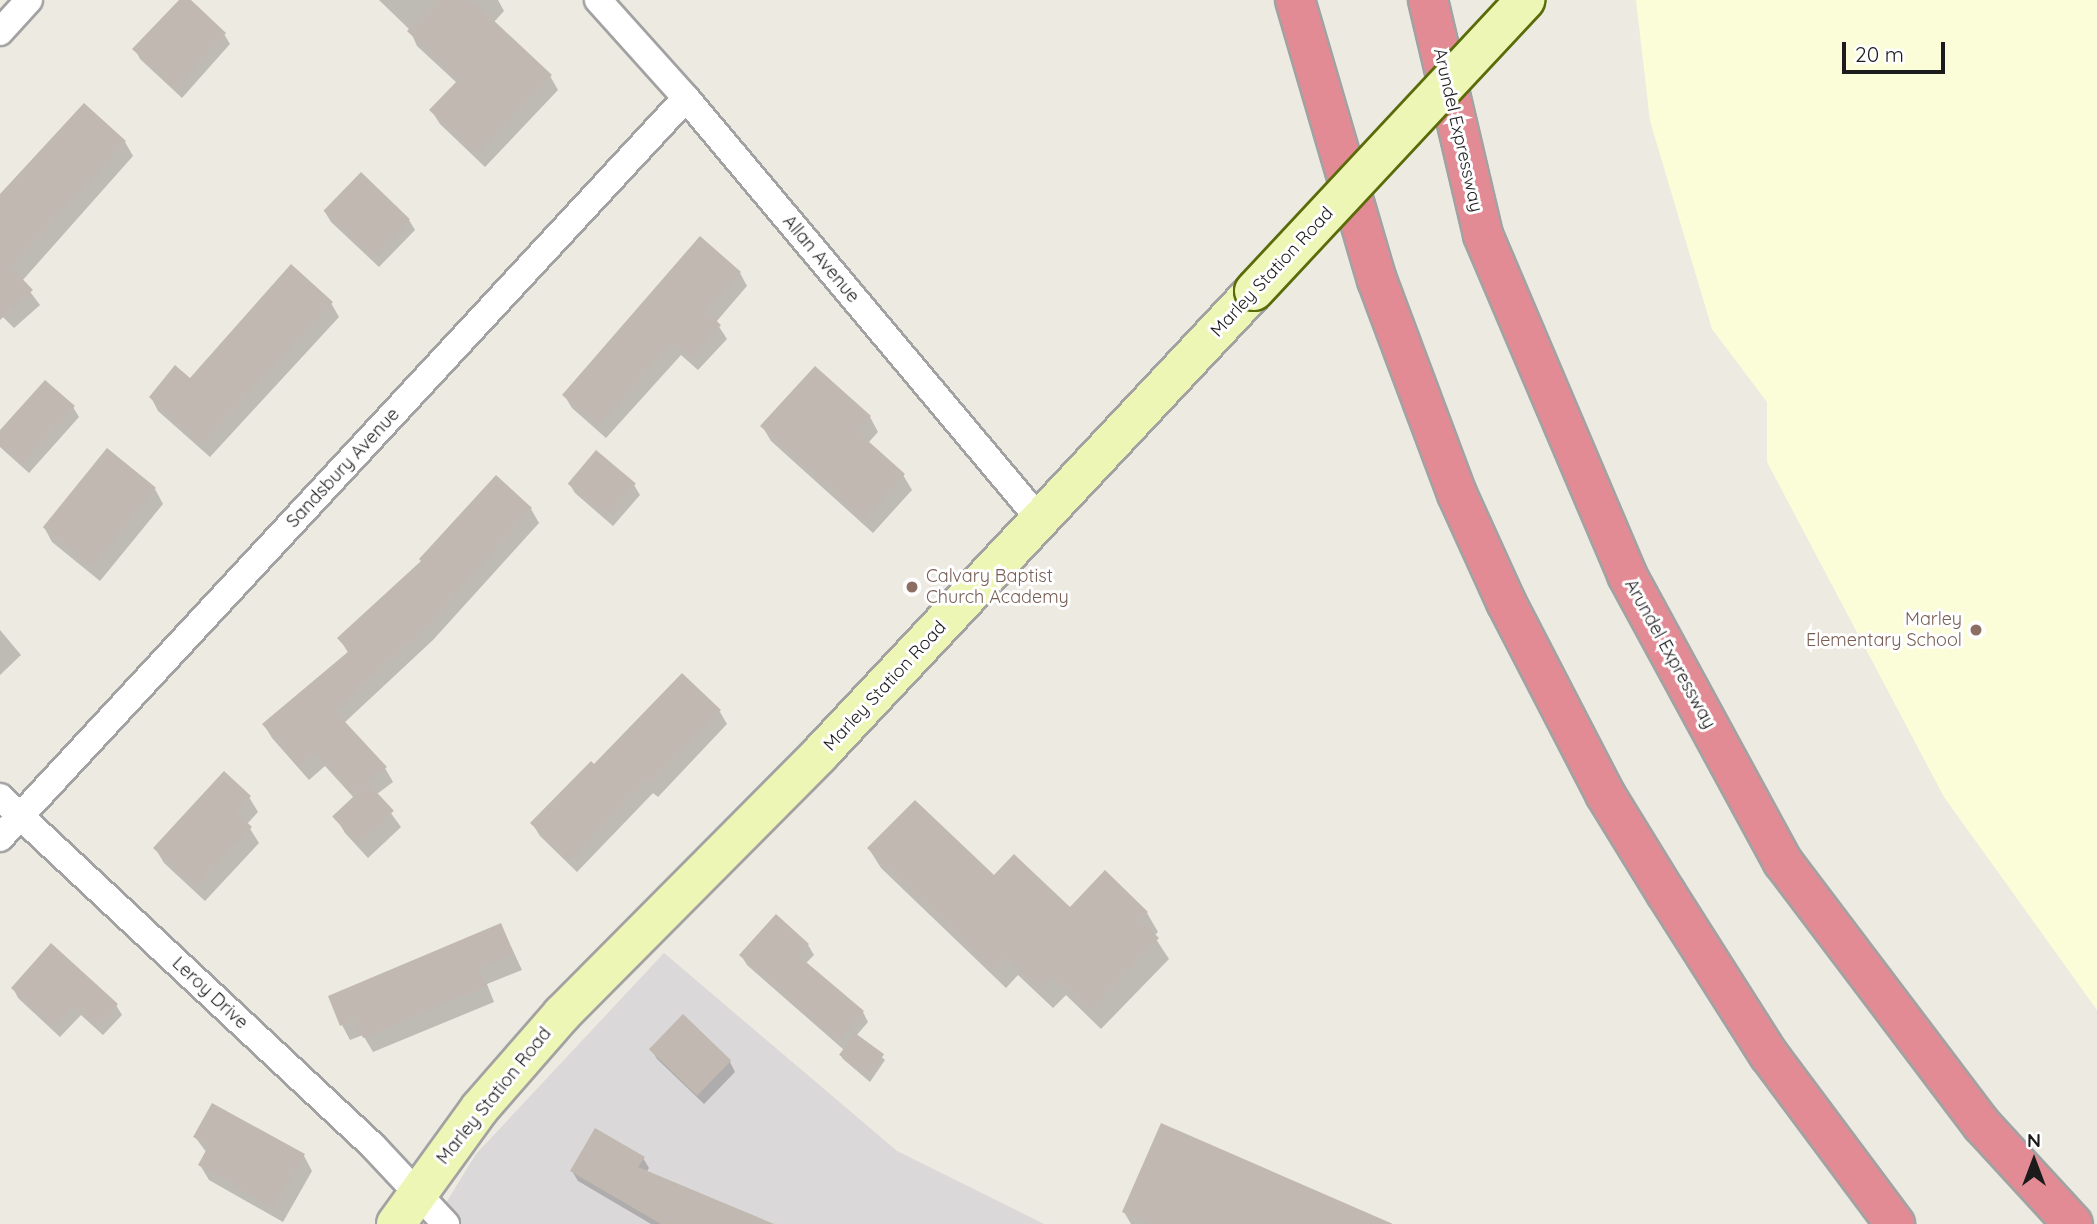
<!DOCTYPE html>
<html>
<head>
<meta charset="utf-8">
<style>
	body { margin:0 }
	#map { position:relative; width:2097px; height:1224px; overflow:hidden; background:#edeae1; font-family:Quicksand,sans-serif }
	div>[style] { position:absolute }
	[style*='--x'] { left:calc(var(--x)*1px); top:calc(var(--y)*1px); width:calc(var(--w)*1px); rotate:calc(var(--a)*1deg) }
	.residential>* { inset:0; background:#dad8d8 }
	.education>* { inset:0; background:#fbfdd9 }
	.shadow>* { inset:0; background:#0003 }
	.building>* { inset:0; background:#c1b9b1; transform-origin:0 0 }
	.roads { filter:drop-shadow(2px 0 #a2a2a2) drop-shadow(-2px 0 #a2a2a2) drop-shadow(0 2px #a2a2a2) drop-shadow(0 -2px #a2a2a2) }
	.minor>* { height:26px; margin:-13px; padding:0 13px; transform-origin:13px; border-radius:13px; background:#fff }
	.secondary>* { height:38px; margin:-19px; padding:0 19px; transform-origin:19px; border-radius:19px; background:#eef6b6 }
	.motorway>* { height:38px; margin:-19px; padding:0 19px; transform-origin:19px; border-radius:19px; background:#e28b95 }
	.bridges { filter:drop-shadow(2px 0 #5a6c09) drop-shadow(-2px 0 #5a6c09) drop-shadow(0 2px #5a6c09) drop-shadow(0 -2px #5a6c09) }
	.secondary-bridge>* { height:38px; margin:-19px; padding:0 19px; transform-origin:19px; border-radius:19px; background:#eef6b6 }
	.dots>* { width:19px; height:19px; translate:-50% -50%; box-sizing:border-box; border:4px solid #fff; border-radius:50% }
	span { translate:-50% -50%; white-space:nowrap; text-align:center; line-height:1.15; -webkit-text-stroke:6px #fff; paint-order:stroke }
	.street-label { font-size:18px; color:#1b1b1b }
	.education-label { font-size:18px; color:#785e54 }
	.left { translate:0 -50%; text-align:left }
	.right { translate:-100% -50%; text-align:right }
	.north { position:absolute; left:1999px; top:1126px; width:70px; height:70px; -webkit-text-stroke:5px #fff; paint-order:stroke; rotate:0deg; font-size:19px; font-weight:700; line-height:28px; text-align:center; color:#1b1b1b }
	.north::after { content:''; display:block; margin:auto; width:24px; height:32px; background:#1b1b1b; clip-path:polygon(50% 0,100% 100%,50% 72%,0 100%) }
	.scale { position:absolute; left:1842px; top:42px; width:103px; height:32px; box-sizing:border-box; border:4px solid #1b1b1b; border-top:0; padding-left:9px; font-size:21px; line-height:24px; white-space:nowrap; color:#1b1b1b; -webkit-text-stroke:5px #fff; paint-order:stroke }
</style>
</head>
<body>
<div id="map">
	<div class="residential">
		<div style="clip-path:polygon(664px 953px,897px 1151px,1044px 1224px,433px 1224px,476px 1154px)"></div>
	</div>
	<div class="education">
		<div style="clip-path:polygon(1636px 0,2097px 0,2097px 1010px,1944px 797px,1767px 462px,1767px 402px,1712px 329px,1650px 121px)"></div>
	</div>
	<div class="shadow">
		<div style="clip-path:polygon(181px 0,188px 0,224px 34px,230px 44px,182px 98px,140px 59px,135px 49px)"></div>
		<div style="clip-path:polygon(379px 0,498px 0,504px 11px,493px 23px,550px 76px,558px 90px,485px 167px,440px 124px,431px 110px,457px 83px,417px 46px,410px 30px)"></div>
		<div style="clip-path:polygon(125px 142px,133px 156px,22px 281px,40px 305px,14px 328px,2px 316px,0 318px,0 202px)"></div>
		<div style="clip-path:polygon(325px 212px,409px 220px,415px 230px,379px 267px,331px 222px)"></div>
		<div style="clip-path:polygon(700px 238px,740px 273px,747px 286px,716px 322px,727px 339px,698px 370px,681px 355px,606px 438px,572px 408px,564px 395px)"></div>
		<div style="clip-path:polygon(331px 303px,339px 317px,210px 457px,158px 411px,151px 397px,190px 381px)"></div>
		<div style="clip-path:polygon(73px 407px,79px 417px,29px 473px,0 447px,0 432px)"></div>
		<div style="clip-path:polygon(870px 417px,878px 432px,868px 443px,903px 475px,912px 490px,873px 533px,771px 441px,762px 426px)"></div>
		<div style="clip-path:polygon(569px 483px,634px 485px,640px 495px,613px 526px,575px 493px)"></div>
		<div style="clip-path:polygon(155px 489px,163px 504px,100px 581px,52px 542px,44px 527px)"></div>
		<div style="clip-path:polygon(531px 509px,539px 523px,433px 640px,344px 723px,385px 768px,393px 782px,377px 794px,401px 827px,368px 858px,345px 833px,336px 818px,355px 799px,325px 766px,309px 780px,272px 738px,264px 725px,349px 654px,339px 638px)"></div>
		<div style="clip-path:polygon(0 630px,21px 655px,0 675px)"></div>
		<div style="clip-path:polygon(682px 676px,720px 712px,727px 724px,658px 797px,653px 793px,577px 872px,540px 836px,532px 823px,594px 767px)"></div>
		<div style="clip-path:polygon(249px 797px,258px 812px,247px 824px,259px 843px,205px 901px,164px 863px,155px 848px)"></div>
		<div style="clip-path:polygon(869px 849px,994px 878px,1070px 910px,1147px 913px,1158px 932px,1154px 936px,1169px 959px,1101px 1029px,1066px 995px,1053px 1008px,1018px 975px,1006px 988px,881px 868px)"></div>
		<div style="clip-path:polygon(501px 925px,522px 970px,487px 984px,494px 1002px,373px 1052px,363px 1035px,350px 1040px,342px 1025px)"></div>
		<div style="clip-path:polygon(808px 945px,814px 955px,805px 964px,863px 1012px,868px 1022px,856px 1036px,885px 1060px,870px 1082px,843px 1059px,840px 1054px,844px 1050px,747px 965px,741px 955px)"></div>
		<div style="clip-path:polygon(13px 988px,116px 1005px,122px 1015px,103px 1035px,81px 1015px,60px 1037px,18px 998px)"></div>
		<div style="clip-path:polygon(651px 1049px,730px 1062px,735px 1072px,704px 1104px,657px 1059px)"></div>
		<div style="clip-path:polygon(195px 1137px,304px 1156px,312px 1171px,283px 1222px,209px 1180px,200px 1165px,207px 1153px)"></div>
		<div style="clip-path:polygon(643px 1158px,649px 1168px,646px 1173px,761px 1224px,651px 1224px,578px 1181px,572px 1171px)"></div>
		<div style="clip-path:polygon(1124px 1212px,1365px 1224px,1131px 1224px)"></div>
	</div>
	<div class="building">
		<div style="clip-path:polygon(179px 0,191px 0,226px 33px,175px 89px,132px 49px)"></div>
		<div style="clip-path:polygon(437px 0,472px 0,552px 75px,476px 154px,429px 110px,458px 80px,407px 31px)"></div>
		<div style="clip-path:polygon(84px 103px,126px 141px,11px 267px,33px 290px,0 320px,0 194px)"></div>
		<div style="left:361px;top:172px;width:68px;height:54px;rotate:44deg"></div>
		<div style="clip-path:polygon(700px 236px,741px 272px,706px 311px,721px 325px,690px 359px,673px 343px,598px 426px,562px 395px)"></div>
		<div style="clip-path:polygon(291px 264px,333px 302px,201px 445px,149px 397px,175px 365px,190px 378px)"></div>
		<div style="clip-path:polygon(815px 366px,871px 416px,857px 431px,905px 474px,864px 520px,760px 426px)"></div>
		<div style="clip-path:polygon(45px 380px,75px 406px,22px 464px,0 444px,0 430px)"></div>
		<div style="left:107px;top:448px;width:63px;height:102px;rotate:39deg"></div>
		<div style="left:596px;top:450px;width:52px;height:44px;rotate:40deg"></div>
		<div style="clip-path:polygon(496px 475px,532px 508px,427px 627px,335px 711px,387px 767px,352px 793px,316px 753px,300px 767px,262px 724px,349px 651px,337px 638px,421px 561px,419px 559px)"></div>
		<div style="clip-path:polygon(682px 673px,721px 710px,650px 785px,645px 781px,569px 861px,530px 823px,591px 761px,594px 764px)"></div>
		<div style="clip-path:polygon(224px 771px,251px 796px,236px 812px,252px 827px,196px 887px,153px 848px)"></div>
		<div style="left:368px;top:783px;width:38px;height:49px;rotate:47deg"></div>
		<div style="clip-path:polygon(915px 800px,994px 875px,1014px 854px,1070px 907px,1105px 870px,1148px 912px,1140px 920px,1159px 938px,1089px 1011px,1053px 977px,1040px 990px,1006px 957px,993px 970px,867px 848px)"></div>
		<div style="clip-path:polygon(776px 914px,809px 944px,799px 956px,864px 1011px,838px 1042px,739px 955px)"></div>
		<div style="clip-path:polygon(501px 923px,514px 954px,479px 969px,487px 986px,363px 1038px,355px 1020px,340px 1026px,328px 996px)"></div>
		<div style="clip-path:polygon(51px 943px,118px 1004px,97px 1027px,74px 1006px,54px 1028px,11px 988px)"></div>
		<div style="left:683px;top:1014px;width:67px;height:49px;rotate:44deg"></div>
		<div style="left:855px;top:1033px;width:36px;height:27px;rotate:36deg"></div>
		<div style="clip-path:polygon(212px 1103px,305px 1154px,274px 1208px,198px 1165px,209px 1145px,193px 1137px)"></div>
		<div style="clip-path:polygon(1161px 1123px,1393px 1224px,1149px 1224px,1122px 1212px)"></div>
		<div style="clip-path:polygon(595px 1128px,645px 1157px,638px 1167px,774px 1224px,661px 1224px,570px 1171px)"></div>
	</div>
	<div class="roads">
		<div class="minor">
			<div style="--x:598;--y:0;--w:132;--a:48.1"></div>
			<div style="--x:686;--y:98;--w:552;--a:50"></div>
			<div style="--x:0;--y:32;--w:43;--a:-47.8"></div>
			<div style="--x:0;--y:797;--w:511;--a:43.1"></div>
			<div style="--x:373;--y:1146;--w:107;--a:46.9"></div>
			<div style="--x:0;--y:838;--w:1009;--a:-47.17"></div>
		</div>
		<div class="secondary">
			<div style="--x:396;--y:1224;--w:143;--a:-54.1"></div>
			<div style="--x:480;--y:1108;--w:125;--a:-48.9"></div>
			<div style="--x:562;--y:1014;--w:366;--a:-45.2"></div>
			<div style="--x:820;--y:754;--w:635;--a:-46.85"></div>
		</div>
		<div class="motorway">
			<div style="--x:1295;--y:0;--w:292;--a:73.7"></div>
			<div style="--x:1377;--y:280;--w:228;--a:69.5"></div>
			<div style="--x:1457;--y:494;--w:119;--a:65.6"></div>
			<div style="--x:1506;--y:602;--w:216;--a:62.7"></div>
			<div style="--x:1605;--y:794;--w:116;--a:58.4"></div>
			<div style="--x:1666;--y:893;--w:192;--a:57.6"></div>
			<div style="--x:1769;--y:1055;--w:211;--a:53.3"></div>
			<div style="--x:1428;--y:0;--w:241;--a:76.8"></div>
			<div style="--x:1483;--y:235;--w:369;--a:67"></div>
			<div style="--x:1627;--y:575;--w:327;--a:61.5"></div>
			<div style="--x:1783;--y:862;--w:330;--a:52.9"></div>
			<div style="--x:1982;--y:1125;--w:134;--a:47.4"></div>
		</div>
	</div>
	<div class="bridges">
		<div class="secondary-bridge">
			<div style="--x:1254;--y:291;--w:398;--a:-47"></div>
		</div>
	</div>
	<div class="dots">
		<div style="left:912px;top:587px;background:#8d6e63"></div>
		<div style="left:1976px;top:630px;background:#8d6e63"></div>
	</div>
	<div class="street-label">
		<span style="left:1458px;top:130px;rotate:77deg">Arundel Expressway</span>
		<span style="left:821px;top:259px;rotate:50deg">Allan Avenue</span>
		<span style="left:1272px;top:272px;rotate:-47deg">Marley Station Road</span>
		<span style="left:343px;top:468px;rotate:-47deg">Sandsbury Avenue</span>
		<span style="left:1670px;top:654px;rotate:61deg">Arundel Expressway</span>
		<span style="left:885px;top:686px;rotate:-47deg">Marley Station Road</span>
		<span style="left:210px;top:993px;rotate:43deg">Leroy Drive</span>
		<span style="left:494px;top:1096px;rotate:-51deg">Marley Station Road</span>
	</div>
	<div class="education-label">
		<span class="left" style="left:926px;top:587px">Calvary Baptist<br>Church Academy</span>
		<span class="right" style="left:1962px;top:630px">Marley<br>Elementary School</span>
	</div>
	<div class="north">N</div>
	<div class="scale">20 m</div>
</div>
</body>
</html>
